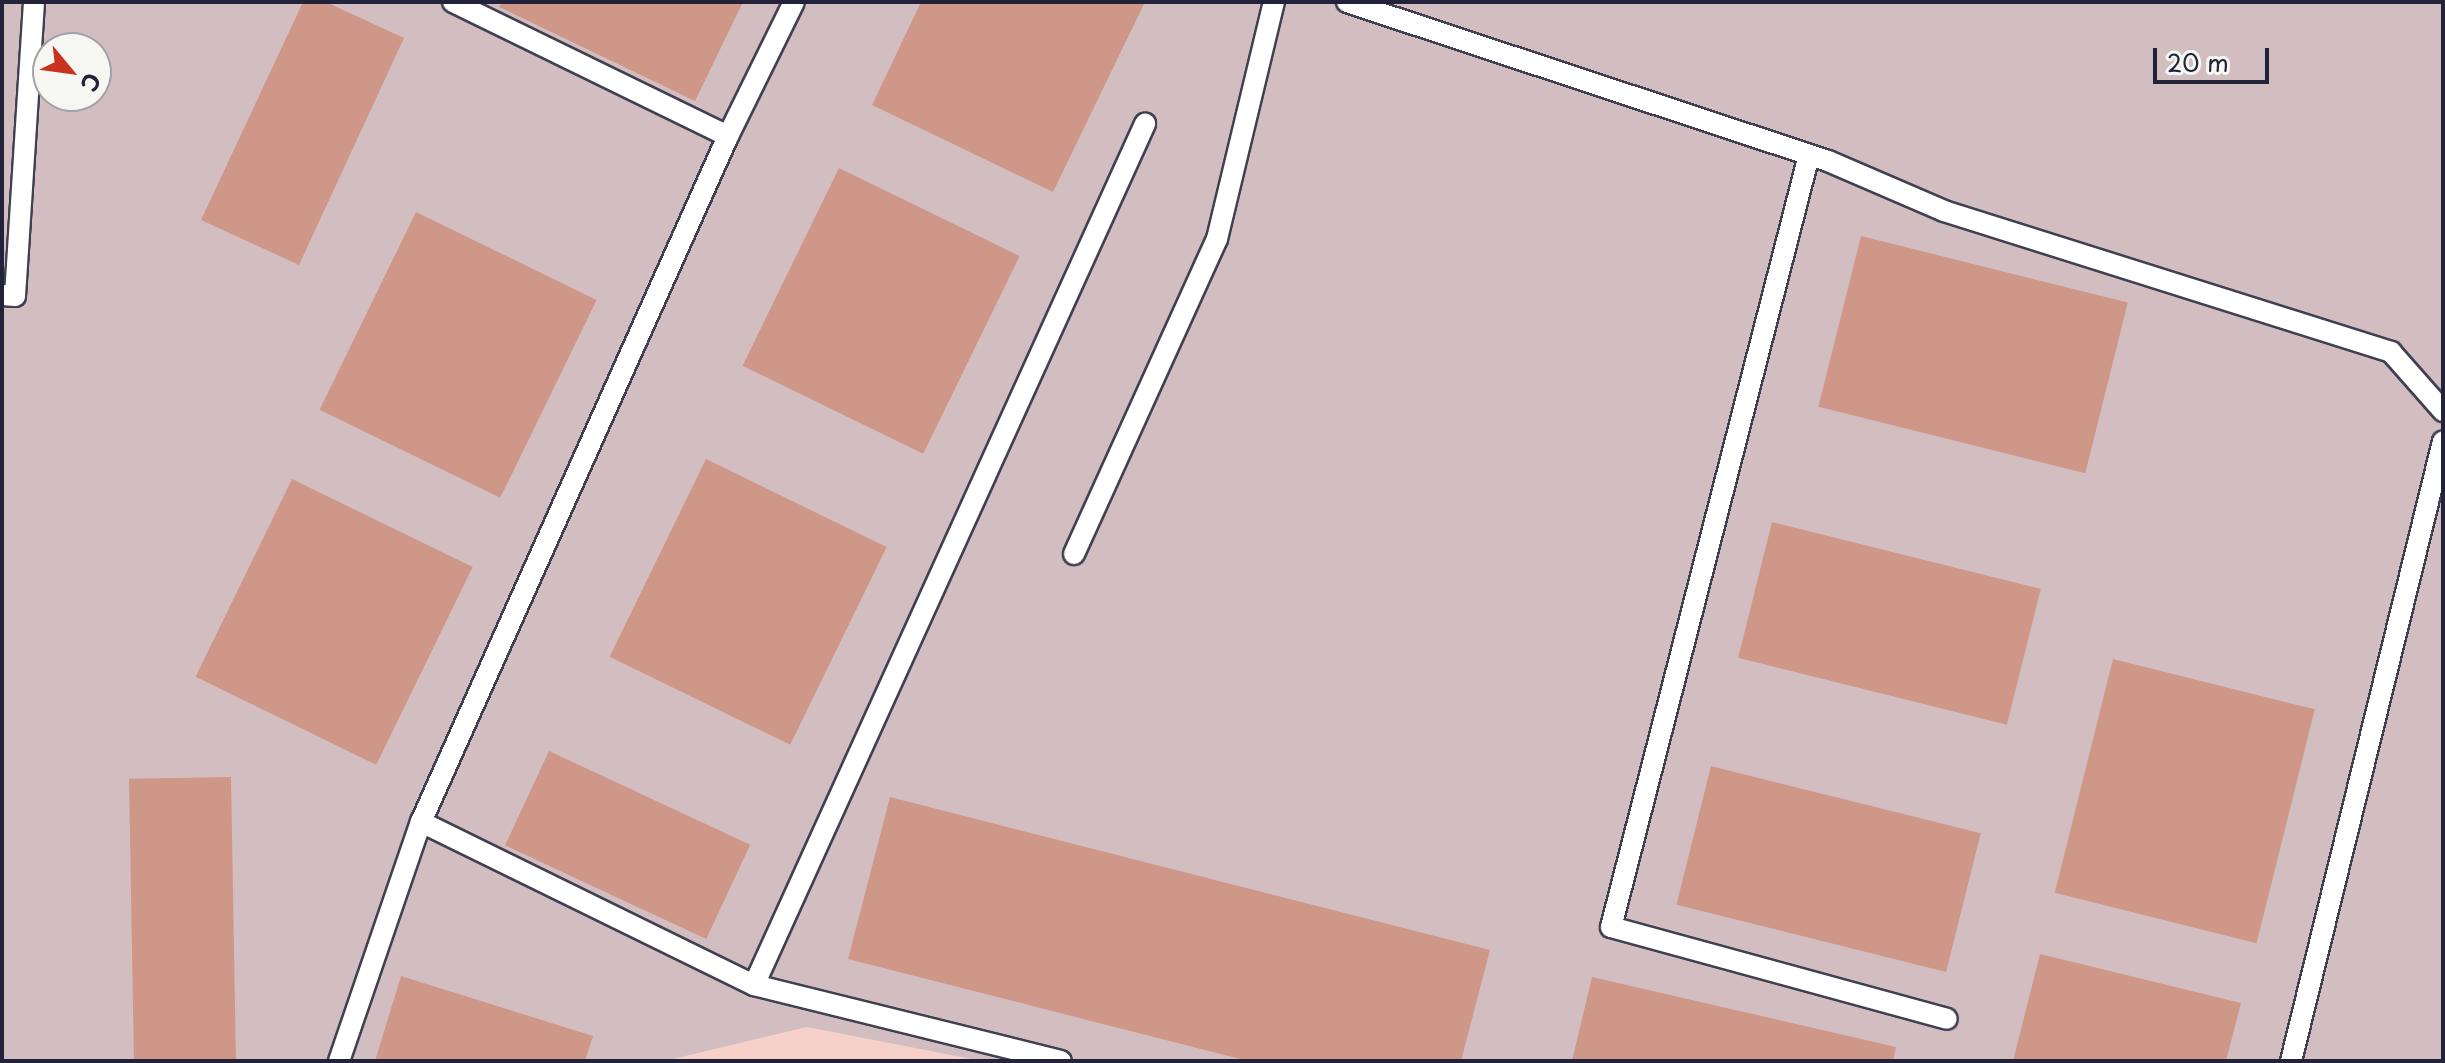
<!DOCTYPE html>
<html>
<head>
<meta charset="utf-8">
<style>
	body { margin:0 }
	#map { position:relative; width:2445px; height:1063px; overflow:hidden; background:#ede8cf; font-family:"Playpen Sans",sans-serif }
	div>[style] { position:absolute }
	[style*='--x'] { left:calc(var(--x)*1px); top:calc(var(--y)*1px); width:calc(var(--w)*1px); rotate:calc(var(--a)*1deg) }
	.built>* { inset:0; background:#f7d0c9 }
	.industrial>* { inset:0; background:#d2bec1 }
	.building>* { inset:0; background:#cf9788; transform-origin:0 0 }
	.roads { filter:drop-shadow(2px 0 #404051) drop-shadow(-2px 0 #404051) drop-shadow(0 2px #404051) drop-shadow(0 -2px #404051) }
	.service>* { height:20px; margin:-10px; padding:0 10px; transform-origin:10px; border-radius:10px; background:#fff }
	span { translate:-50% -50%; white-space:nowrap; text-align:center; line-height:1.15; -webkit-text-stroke:7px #f6f6f2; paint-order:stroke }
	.frame { position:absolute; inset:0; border:4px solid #22223b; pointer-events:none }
	.north { position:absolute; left:32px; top:32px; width:80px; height:80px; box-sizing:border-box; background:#f6f6f2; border:2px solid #a1a1a9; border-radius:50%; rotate:119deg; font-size:22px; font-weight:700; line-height:32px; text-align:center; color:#22223b }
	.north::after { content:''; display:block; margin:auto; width:28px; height:36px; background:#c8321e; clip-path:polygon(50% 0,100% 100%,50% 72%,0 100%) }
	.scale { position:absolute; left:2153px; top:48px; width:116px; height:36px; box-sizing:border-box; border:4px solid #22223b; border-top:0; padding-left:10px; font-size:24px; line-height:28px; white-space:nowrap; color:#22223b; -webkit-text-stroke:6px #f6f6f2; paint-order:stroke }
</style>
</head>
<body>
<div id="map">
	<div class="built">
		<div style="clip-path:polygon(807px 1027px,981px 1061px,665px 1061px)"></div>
	</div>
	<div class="industrial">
		<div style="clip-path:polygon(evenodd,2px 2px,2443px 2px,2443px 1061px,981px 1061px,807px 1027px,665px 1061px,2px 1061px,2px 2px,48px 48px,96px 48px,96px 96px,48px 96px,48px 48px)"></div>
	</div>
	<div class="building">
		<div style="clip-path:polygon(303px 2px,326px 2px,404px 38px,299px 265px,201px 220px)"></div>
		<div style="clip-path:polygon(502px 2px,743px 2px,695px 101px,499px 7px)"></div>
		<div style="clip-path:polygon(921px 2px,1145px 2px,1053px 192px,872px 105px)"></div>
		<div style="left:839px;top:168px;width:201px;height:220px;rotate:26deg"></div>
		<div style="left:416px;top:212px;width:201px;height:220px;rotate:26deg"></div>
		<div style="left:1861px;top:236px;width:275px;height:176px;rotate:14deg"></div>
		<div style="left:706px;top:459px;width:201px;height:220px;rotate:26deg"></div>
		<div style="left:292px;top:479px;width:201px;height:220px;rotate:26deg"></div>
		<div style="left:1772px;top:522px;width:277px;height:140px;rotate:14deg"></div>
		<div style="left:2113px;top:659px;width:208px;height:241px;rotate:14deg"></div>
		<div style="left:549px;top:751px;width:222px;height:104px;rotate:25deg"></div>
		<div style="left:1711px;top:766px;width:278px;height:143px;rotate:14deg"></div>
		<div style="left:231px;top:777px;width:284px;height:102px;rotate:89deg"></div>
		<div style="clip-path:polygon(890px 797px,1490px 950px,1461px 1061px,1248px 1061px,848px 959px)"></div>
		<div style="clip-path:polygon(2040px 954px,2241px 1003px,2226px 1061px,2013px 1061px)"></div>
		<div style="clip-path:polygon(401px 976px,593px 1036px,585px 1061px,375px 1061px)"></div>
		<div style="clip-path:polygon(1592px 977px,1896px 1047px,1893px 1061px,1572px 1061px)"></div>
	</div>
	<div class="roads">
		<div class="service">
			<div style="--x:453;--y:2;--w:306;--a:26"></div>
			<div style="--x:1347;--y:2;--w:507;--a:18.29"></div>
			<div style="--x:1828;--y:161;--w:126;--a:23.3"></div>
			<div style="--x:1944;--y:211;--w:469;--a:17.5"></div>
			<div style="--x:2391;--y:352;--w:79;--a:48.6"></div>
			<div style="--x:1809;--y:155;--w:797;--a:104.38"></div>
			<div style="--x:1611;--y:927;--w:348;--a:15.3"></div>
			<div style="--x:2;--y:295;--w:13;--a:4"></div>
			<div style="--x:15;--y:296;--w:295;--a:-86.3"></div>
			<div style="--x:1074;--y:554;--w:346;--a:-65.6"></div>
			<div style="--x:1217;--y:239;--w:244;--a:-76.5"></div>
			<div style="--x:421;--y:822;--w:371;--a:26.1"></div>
			<div style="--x:754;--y:985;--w:316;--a:13.9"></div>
			<div style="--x:754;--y:985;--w:946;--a:-65.58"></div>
			<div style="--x:339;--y:1061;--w:253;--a:-71.1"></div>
			<div style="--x:421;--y:822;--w:752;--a:-65.89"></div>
			<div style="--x:728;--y:136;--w:149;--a:-63.8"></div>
			<div style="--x:2291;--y:1061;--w:638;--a:-76.22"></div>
		</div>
	</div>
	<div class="frame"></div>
	<div class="north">С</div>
	<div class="scale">20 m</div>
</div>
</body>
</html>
